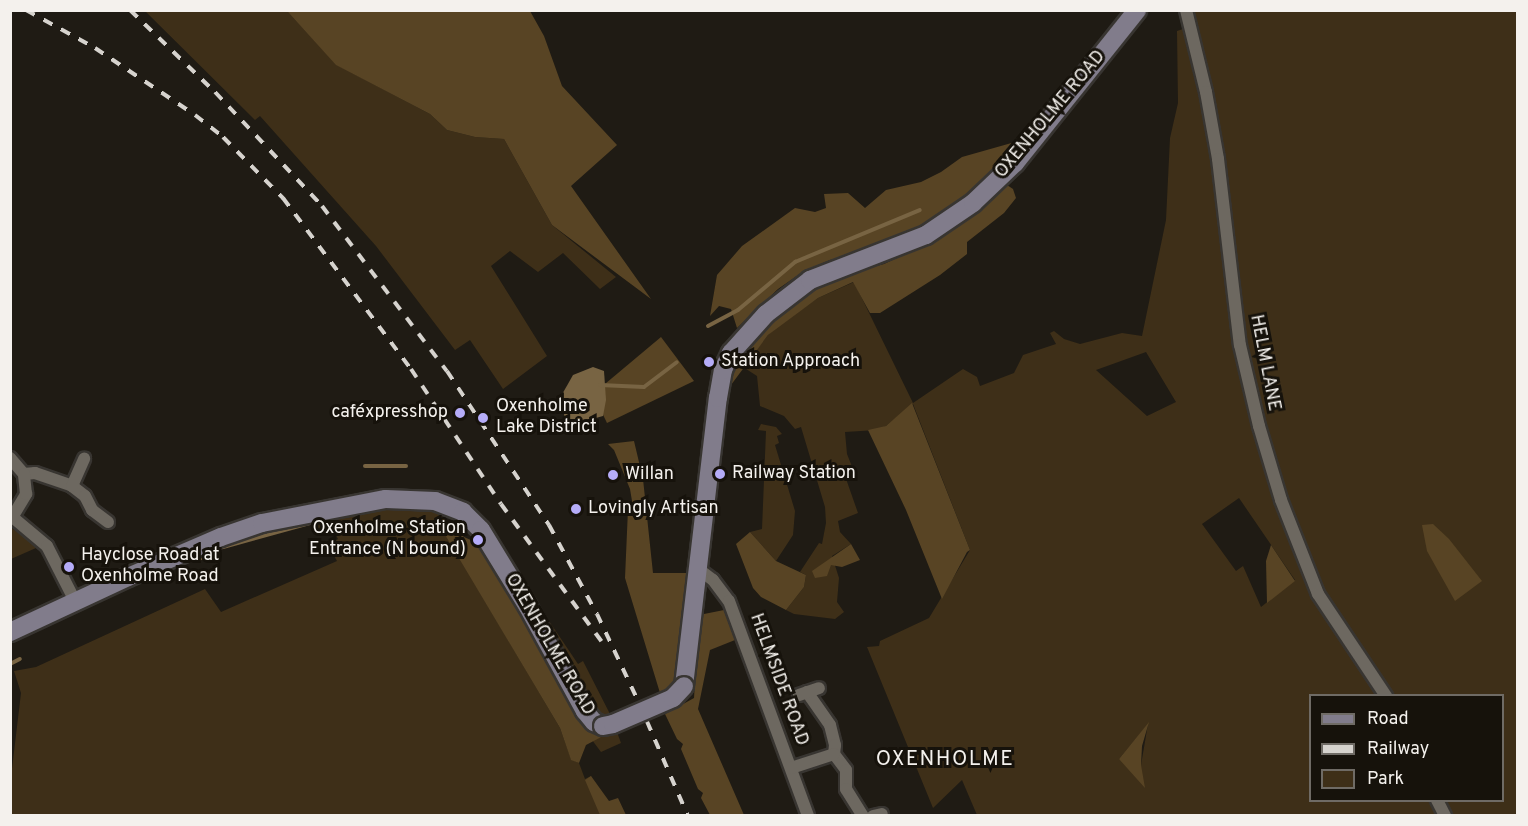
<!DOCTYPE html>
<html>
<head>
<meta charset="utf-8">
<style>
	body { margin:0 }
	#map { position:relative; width:1528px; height:826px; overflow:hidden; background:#1f1b14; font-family:Overpass,sans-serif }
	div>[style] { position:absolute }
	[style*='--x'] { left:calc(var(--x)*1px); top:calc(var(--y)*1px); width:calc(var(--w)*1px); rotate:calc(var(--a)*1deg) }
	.green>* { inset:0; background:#3e2f18 }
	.forest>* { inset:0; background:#584424 }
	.water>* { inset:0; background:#786443 }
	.stream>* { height:4px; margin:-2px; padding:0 2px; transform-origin:2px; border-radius:2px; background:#786443 }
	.roads { filter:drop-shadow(2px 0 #383531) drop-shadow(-2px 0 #383531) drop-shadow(0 2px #383531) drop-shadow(0 -2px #383531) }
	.street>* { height:12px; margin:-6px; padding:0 6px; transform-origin:6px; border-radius:6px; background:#6d6860 }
	.secondary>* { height:18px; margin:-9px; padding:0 9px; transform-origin:9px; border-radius:9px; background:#817c8b }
	.rail>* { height:4px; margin-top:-2px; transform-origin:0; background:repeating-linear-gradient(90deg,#d6d3ce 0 10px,transparent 0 20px) }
	.bridges { filter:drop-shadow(2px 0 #383531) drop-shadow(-2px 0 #383531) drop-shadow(0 2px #383531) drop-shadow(0 -2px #383531) }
	.secondary-bridge>* { height:18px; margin:-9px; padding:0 9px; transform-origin:9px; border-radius:9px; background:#817c8b }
	.dots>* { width:16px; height:16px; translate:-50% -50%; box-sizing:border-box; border:3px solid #16120b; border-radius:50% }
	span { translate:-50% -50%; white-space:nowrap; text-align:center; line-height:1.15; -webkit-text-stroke:6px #16120b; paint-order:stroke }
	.street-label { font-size:18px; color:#f4f1ed }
	.poi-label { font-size:18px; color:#f4f1ed }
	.left { translate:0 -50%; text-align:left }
	.right { translate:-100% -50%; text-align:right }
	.quarter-label { font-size:21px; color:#f4f1ed; letter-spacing:1.5px }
	.frame { position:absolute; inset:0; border:12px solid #f4f1ed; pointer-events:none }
	.legend { position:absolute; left:1309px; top:694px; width:195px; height:108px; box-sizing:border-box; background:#16120b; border:2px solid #6f6b65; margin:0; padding:8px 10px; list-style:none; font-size:18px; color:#f4f1ed }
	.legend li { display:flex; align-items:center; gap:12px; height:30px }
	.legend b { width:30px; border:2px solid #6f6b65 }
</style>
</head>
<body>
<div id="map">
	<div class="green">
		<div style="clip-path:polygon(145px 11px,287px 11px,337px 65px,430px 114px,447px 130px,475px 137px,504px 139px,552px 225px,616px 277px,600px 289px,563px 253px,538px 272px,510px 251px,491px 266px,547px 356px,503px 389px,470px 340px,455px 350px,376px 246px,260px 116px,255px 120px)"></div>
		<div style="clip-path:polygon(evenodd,1189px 11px,1517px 11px,1517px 815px,977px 815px,962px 780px,933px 808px,867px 647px,879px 646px,880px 641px,929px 618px,970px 550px,913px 404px,886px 426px,877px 430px,845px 432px,847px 454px,853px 469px,844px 473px,858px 513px,838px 521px,840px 532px,851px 544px,832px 556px,839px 578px,837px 602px,844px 612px,835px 619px,794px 614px,786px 610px,804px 587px,806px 575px,800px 572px,819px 543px,822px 544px,826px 523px,825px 507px,801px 427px,795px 429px,784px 416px,760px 406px,757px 376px,743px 367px,768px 335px,779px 325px,818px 298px,854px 282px,913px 403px,963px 369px,977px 377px,980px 386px,1014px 373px,1023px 355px,1056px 344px,1050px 333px,1054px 331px,1064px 339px,1080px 344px,1122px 333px,1142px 336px,1166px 220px,1170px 138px,1178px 103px,1177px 31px,1186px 28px,1189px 11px,1146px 352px,1176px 402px,1147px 416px,1096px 370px,1146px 352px,1189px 11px,1239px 498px,1295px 580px,1261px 607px,1243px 566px,1236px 571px,1202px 524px,1239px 498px,1189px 11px,1310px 696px,1502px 696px,1502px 800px,1310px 800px,1310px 696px,1189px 11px,1148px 724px,1141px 765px,1119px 759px,1148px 724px)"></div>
		<div style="clip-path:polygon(761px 424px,776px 427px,782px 434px,777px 436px,779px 443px,775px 445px,795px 511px,793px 535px,776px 561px,750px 532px,762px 529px,766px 431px,758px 430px)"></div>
		<div style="clip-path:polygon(364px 506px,428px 507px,438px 512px,447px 522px,445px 533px,560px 728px,571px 759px,579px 763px,585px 779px,591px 776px,609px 816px,11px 816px,11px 777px,21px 693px,14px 671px,36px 667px,205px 589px,221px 612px,337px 561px,328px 545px,338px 539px,332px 528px,321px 533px,313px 519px)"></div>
		<div style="clip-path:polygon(10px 527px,26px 538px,36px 548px,11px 559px)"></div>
		<div style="clip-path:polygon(547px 618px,578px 664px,583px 661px,610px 714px,608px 717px,599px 714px,582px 687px,544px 621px)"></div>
		<div style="clip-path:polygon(617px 732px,621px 743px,601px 752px,592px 740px)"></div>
	</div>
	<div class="forest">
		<div style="clip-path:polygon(287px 11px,530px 11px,544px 36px,562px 86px,617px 145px,571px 186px,651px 299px,552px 225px,504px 139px,475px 137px,447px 130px,430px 114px,336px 65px)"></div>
		<div style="clip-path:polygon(1015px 142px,1009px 156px,987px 181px,939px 217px,897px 242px,830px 260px,804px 271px,778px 289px,737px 328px,731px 309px,719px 306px,710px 316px,717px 275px,742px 246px,795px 208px,815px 212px,826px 208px,824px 194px,848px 193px,865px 208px,886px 190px,921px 182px,941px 172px,962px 157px)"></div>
		<div style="clip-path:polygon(1007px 185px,1013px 189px,1016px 198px,1004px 213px,967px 242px,967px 254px,940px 275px,880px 313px,870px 313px,853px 282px,818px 298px,768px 335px,731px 385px,732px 373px,751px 345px,794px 300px,825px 280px,884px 264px,912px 251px)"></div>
		<div style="clip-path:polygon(661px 337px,694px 381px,607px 423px,593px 394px)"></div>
		<div style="clip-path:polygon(912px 403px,970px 550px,967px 552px,942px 599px,906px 510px,868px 430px,886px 426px)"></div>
		<div style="clip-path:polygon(634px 441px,643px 479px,653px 573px,688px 573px,676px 685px,660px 693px,625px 578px,628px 509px,633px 507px,630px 489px,614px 450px,608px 444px)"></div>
		<div style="clip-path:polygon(447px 522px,464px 537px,482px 545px,607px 734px,586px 745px,579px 763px,571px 760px,560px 728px,444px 533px)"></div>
		<div style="clip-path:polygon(1433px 524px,1449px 539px,1482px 581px,1455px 601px,1427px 551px,1422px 525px)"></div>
		<div style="clip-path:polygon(750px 532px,776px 561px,806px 575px,804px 587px,786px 610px,761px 597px,753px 588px,736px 544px)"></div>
		<div style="clip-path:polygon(851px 544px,860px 560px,842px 567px,831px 565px,827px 576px,815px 578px,812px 571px)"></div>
		<div style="clip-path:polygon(1271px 545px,1295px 581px,1267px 603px,1266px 561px)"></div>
		<div style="clip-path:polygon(724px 610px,735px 640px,710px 650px,698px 709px,744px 815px,710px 815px,701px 798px,703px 793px,698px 789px,681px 749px,683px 744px,677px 739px,665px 714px,694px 698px,699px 615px)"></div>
		<div style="clip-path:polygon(1149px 722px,1142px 746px,1141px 765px,1145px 788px,1119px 759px)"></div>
		<div style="clip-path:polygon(591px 776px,609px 801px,618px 798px,626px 815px,600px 815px,585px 780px)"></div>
	</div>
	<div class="water">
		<div style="clip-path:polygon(593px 367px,604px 371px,606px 400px,603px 416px,567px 426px,560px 398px,573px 375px)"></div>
	</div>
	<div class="stream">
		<div style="--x:708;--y:326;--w:34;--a:-28"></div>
		<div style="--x:738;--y:310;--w:75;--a:-40.1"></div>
		<div style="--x:795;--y:262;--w:135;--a:-22.6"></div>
		<div style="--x:600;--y:385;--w:44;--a:2.6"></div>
		<div style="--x:644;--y:387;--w:41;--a:-37.1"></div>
		<div style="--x:365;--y:466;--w:41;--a:0"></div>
		<div style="--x:197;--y:560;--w:29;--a:-27"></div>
		<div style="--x:223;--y:547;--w:90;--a:-15.4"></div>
		<div style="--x:10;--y:664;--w:11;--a:-27"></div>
	</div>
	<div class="roads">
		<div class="street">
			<div style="--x:1186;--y:10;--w:84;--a:76.3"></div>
			<div style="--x:1206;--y:92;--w:68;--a:79.8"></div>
			<div style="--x:1218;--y:159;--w:187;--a:83.3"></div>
			<div style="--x:1240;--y:345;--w:83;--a:76.8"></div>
			<div style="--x:1259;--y:426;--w:77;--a:73.4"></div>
			<div style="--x:1281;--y:500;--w:101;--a:68.5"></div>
			<div style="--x:1318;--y:594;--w:123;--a:56.3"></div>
			<div style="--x:10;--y:458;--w:21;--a:49"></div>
			<div style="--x:24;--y:474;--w:11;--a:-5"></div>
			<div style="--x:35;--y:473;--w:39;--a:19"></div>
			<div style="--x:72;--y:486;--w:16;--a:38"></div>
			<div style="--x:85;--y:496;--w:16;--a:63"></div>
			<div style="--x:92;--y:510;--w:20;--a:37"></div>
			<div style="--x:72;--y:486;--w:30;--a:-66"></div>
			<div style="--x:10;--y:515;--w:48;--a:40"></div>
			<div style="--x:47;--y:546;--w:62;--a:63"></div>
			<div style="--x:13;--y:516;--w:26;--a:-59"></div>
			<div style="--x:26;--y:494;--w:20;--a:-96"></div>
			<div style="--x:697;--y:568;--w:20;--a:37"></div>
			<div style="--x:713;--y:580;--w:26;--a:53"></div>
			<div style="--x:729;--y:601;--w:229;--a:69.8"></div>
			<div style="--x:807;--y:692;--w:40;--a:55.1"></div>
			<div style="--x:830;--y:725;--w:21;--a:76"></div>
			<div style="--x:835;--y:745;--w:9;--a:96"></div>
			<div style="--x:834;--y:754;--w:20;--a:53"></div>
			<div style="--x:846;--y:770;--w:19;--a:90"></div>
			<div style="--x:846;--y:789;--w:32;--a:58"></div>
			<div style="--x:799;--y:695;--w:21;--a:-19"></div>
			<div style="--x:791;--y:768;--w:45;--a:-18"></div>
			<div style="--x:1437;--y:800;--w:18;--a:63"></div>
			<div style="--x:873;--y:816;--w:9;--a:-13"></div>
		</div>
		<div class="secondary">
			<div style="--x:10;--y:632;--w:130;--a:-25"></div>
			<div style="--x:128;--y:577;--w:101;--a:-23.3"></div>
			<div style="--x:221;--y:537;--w:43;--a:-18.9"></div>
			<div style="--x:262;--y:523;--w:126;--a:-11"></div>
			<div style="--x:386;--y:499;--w:49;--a:2.3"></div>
			<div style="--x:435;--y:501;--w:30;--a:21"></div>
			<div style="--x:463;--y:512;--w:25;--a:45"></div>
			<div style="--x:481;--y:530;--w:90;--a:58.6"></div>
			<div style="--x:528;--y:607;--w:119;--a:61.3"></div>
			<div style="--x:585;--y:711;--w:14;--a:51"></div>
			<div style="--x:594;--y:722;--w:10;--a:24"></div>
			<div style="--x:684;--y:686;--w:290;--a:-83.3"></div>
			<div style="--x:718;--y:398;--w:28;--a:-80"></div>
			<div style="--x:723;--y:370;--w:19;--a:-65"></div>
			<div style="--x:731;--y:353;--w:52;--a:-48.1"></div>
			<div style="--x:766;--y:314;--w:56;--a:-37.7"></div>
			<div style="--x:810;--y:280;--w:124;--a:-21.2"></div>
			<div style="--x:926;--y:235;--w:57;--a:-34.2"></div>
			<div style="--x:973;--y:203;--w:58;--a:-43.6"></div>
			<div style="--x:1015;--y:163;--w:196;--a:-51.4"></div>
		</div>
	</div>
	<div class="rail">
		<div style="--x:26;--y:10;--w:79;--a:28.8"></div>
		<div style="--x:95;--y:48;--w:120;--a:33.8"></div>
		<div style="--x:195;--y:115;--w:36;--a:38"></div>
		<div style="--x:223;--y:137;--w:86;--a:45.5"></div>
		<div style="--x:283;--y:198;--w:214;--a:53.2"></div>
		<div style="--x:411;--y:369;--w:162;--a:56.3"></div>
		<div style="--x:501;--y:504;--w:171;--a:53.8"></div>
		<div style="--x:130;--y:10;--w:118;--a:44"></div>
		<div style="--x:215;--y:92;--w:156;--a:46.8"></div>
		<div style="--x:322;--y:206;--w:207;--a:52.9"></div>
		<div style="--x:447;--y:371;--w:185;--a:56.5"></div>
		<div style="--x:549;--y:525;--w:101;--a:61.7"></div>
		<div style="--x:597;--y:614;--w:98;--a:64.7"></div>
		<div style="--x:639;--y:703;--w:123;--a:66.6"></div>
	</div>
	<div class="bridges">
		<div class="secondary-bridge">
			<div style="--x:603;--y:726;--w:10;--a:-11"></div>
			<div style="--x:613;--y:724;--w:65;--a:-23.4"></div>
			<div style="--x:673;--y:698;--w:16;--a:-47"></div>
		</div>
	</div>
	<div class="dots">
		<div style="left:709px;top:362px;background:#b5acf8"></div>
		<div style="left:460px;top:413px;background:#b5acf8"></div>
		<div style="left:483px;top:418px;background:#b5acf8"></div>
		<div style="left:720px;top:474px;background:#b5acf8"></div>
		<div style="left:613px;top:475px;background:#b5acf8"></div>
		<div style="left:576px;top:509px;background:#b5acf8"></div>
		<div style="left:478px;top:540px;background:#b5acf8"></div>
		<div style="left:69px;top:567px;background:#b5acf8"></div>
	</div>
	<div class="street-label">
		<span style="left:1051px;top:115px;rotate:-50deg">OXENHOLME ROAD</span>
		<span style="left:1264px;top:363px;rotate:79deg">HELM LANE</span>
		<span style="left:549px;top:645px;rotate:60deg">OXENHOLME ROAD</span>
		<span style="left:778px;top:680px;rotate:70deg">HELMSIDE ROAD</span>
	</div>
	<div class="poi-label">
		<span class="left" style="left:721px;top:362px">Station Approach</span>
		<span class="left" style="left:496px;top:418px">Oxenholme<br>Lake District</span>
		<span class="right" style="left:448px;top:413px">caféxpresshop</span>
		<span class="left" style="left:732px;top:474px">Railway Station</span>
		<span class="left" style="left:625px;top:475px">Willan</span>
		<span class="left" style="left:588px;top:509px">Lovingly Artisan</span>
		<span class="right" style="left:466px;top:540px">Oxenholme Station<br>Entrance (N bound)</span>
		<span class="left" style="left:81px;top:567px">Hayclose Road at<br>Oxenholme Road</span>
	</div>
	<div class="quarter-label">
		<span style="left:945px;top:760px">OXENHOLME</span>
	</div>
	<div class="frame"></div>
	<ul class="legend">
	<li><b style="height:8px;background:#817c8b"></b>Road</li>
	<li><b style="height:8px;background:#d6d3ce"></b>Railway</li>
	<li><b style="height:16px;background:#3e2f18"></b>Park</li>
	</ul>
</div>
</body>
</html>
